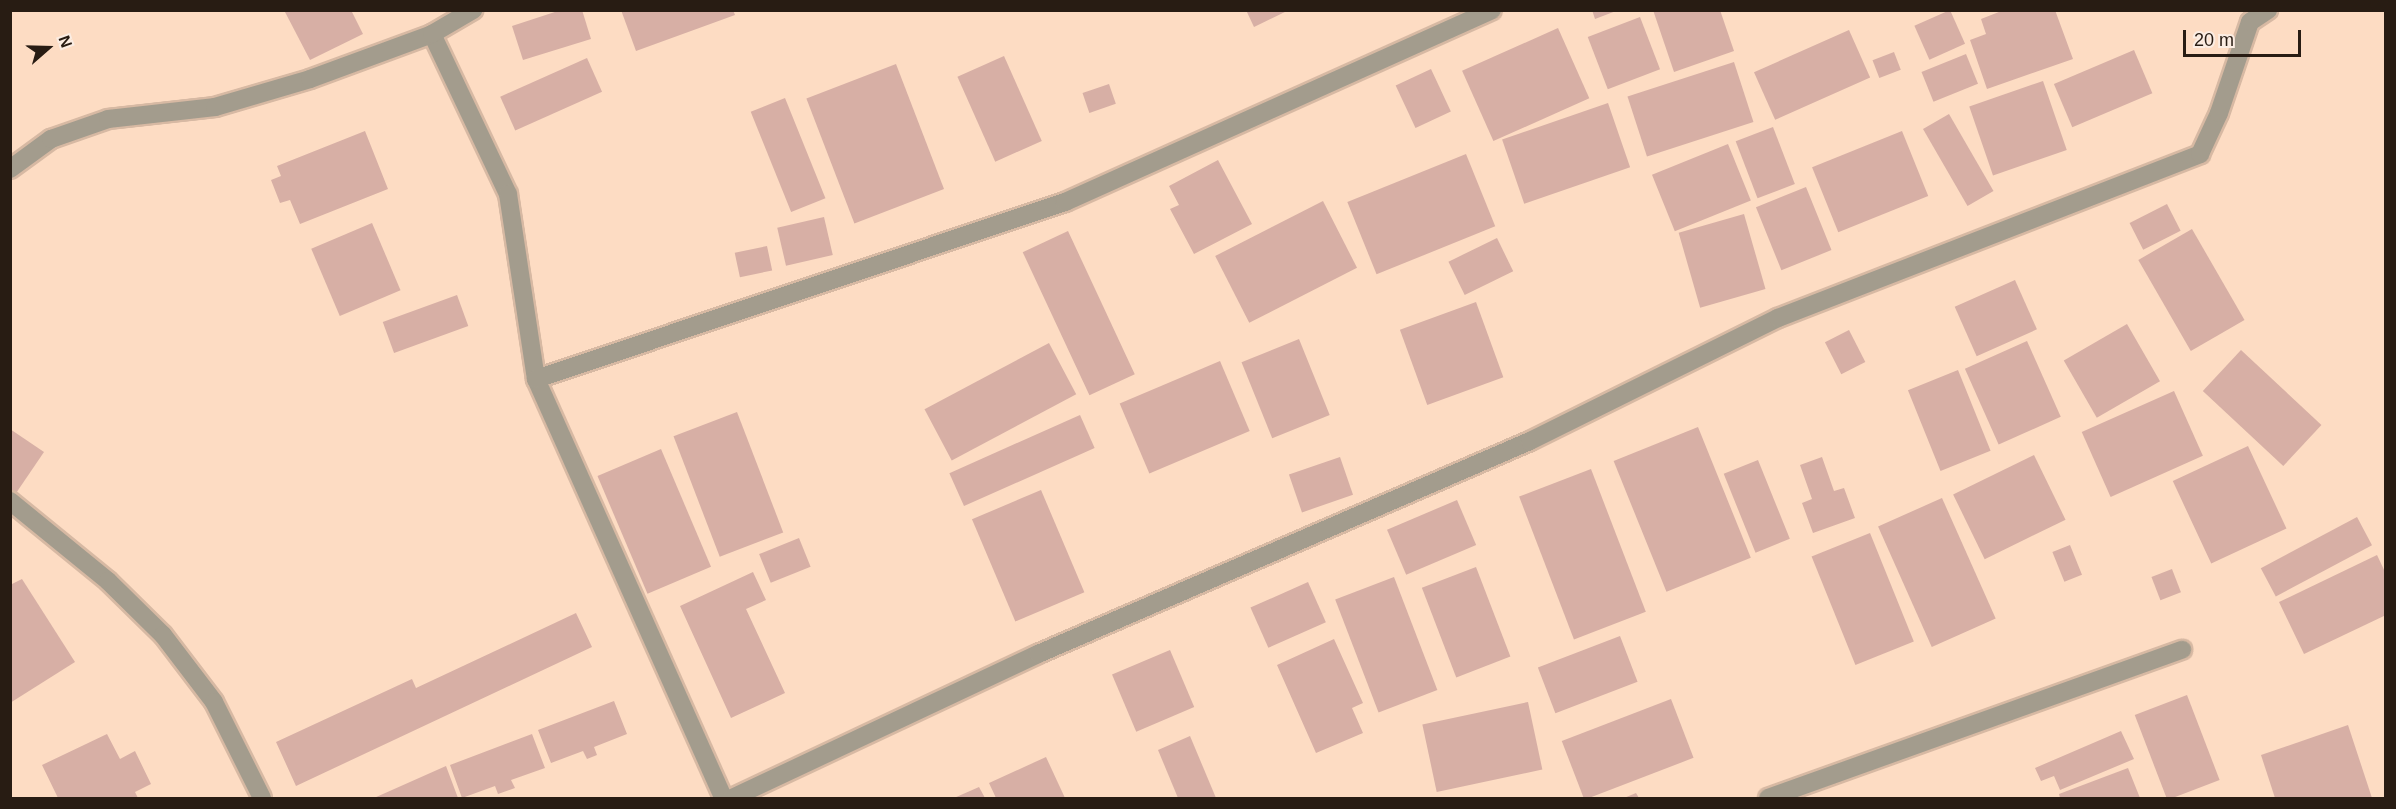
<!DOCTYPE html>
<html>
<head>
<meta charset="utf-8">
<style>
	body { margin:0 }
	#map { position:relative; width:2396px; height:809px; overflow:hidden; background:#fddcc3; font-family:Helvetica,sans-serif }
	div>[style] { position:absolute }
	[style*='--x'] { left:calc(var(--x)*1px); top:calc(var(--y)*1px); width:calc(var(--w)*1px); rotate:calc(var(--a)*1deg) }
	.building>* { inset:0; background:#d7afa5; transform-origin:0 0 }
	.roads { filter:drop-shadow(2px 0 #d7b9a3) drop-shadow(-2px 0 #d7b9a3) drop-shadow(0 2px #d7b9a3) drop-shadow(0 -2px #d7b9a3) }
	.street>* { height:18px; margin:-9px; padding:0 9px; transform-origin:9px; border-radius:9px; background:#a39c8d }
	span { translate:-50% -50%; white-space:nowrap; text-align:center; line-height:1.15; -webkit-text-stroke:4.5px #fbede3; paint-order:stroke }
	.frame { position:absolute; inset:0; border:12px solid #281c13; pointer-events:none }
	.north { position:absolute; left:18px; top:18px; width:60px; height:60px; -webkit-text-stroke:4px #fbede3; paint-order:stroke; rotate:70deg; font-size:16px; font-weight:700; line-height:24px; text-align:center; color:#281c13 }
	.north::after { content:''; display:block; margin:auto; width:21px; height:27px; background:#281c13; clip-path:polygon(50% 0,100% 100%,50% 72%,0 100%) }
	.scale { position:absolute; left:2183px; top:30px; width:118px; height:27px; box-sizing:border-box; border:3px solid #281c13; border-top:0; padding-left:8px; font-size:18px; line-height:21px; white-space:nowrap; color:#281c13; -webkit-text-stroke:4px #fbede3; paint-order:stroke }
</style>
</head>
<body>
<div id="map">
	<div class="building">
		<div style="clip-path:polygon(288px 10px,351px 10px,363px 34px,310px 60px,285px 12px)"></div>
		<div style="clip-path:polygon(561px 10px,582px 10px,591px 39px,523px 60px,512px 26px)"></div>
		<div style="clip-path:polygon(621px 10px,733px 10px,735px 15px,636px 51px)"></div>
		<div style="clip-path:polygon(1246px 10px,1289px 10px,1254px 27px)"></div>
		<div style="clip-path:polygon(1592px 10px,1615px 10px,1616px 11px,1595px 19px)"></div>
		<div style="clip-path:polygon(1653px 10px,1720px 10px,1734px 51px,1674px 72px)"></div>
		<div style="left:1950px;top:10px;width:37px;height:39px;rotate:66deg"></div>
		<div style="clip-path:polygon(2004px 10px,2055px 10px,2073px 59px,1987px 89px,1970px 40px,1986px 34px,1981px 19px)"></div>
		<div style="left:1640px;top:17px;width:56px;height:56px;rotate:69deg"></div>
		<div style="left:1558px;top:28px;width:77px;height:105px;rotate:66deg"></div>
		<div style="left:1849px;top:30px;width:52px;height:104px;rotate:66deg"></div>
		<div style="left:2134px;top:50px;width:47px;height:87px;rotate:67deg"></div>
		<div style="left:1894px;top:52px;width:19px;height:23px;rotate:69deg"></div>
		<div style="left:1966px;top:54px;width:32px;height:48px;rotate:68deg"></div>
		<div style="left:1004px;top:56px;width:93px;height:51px;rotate:66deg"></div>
		<div style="left:587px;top:58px;width:37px;height:95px;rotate:66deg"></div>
		<div style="left:1734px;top:62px;width:63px;height:112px;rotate:72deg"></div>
		<div style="left:896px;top:64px;width:134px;height:96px;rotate:69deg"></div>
		<div style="left:1431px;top:69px;width:47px;height:39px;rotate:65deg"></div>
		<div style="left:2043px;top:81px;width:73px;height:78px;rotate:71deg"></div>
		<div style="left:1109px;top:84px;width:21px;height:28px;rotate:71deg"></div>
		<div style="left:785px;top:98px;width:108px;height:37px;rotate:68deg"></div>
		<div style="left:1608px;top:103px;width:68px;height:112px;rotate:71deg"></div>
		<div style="left:1949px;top:114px;width:89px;height:30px;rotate:60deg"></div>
		<div style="left:1773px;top:127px;width:61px;height:40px;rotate:69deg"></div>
		<div style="clip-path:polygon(365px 131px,388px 189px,300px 224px,290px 200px,280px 203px,271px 180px,281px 176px,277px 166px)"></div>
		<div style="left:1902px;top:131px;width:70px;height:97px;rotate:68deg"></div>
		<div style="left:1728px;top:144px;width:61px;height:82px;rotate:68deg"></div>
		<div style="left:1466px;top:154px;width:78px;height:128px;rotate:68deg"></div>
		<div style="clip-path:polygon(1218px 160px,1252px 224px,1194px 254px,1170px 209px,1179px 205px,1169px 186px)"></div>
		<div style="left:1806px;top:187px;width:68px;height:54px;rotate:68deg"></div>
		<div style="left:1323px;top:201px;width:75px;height:121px;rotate:63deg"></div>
		<div style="left:2167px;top:204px;width:30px;height:42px;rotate:63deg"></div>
		<div style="left:1744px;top:214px;width:78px;height:68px;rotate:74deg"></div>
		<div style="left:824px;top:217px;width:39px;height:48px;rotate:77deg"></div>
		<div style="left:372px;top:223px;width:73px;height:66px;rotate:67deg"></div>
		<div style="left:2192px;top:229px;width:105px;height:62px;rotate:60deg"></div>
		<div style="left:1068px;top:231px;width:158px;height:50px;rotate:65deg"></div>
		<div style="left:1497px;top:238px;width:37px;height:54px;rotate:64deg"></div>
		<div style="left:767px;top:246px;width:25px;height:33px;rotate:78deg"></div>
		<div style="left:2015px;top:280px;width:54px;height:66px;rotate:66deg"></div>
		<div style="left:457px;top:295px;width:33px;height:79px;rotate:70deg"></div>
		<div style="left:1476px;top:302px;width:80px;height:81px;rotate:70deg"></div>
		<div style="left:2127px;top:324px;width:66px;height:73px;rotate:60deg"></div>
		<div style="left:1849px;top:330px;width:36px;height:27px;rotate:63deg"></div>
		<div style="left:1299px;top:339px;width:82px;height:62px;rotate:68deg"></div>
		<div style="left:2027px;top:341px;width:83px;height:68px;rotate:66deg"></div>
		<div style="left:1049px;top:343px;width:58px;height:141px;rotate:62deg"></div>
		<div style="left:2241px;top:350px;width:110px;height:56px;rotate:43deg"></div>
		<div style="left:1220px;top:361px;width:76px;height:109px;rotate:67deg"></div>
		<div style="left:1958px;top:370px;width:87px;height:54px;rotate:68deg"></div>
		<div style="left:2174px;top:391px;width:71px;height:101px;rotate:66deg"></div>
		<div style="left:737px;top:412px;width:129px;height:68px;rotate:69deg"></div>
		<div style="left:1080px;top:415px;width:36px;height:143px;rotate:66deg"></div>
		<div style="left:1698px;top:427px;width:141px;height:91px;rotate:68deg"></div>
		<div style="clip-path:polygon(10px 429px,44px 452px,10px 502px)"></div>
		<div style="left:2248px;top:446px;width:91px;height:83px;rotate:65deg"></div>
		<div style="left:661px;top:449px;width:128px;height:69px;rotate:67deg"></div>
		<div style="left:2034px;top:455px;width:72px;height:90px;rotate:64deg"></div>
		<div style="left:1340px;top:457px;width:40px;height:54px;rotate:71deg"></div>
		<div style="clip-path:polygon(1822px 457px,1834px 491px,1844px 488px,1855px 518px,1813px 533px,1802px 503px,1812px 499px,1800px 465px)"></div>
		<div style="left:1758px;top:460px;width:85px;height:37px;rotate:68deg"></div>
		<div style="left:1591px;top:469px;width:153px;height:77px;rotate:69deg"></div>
		<div style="left:1041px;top:490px;width:111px;height:75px;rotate:67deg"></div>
		<div style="left:1942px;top:498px;width:132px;height:70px;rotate:66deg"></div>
		<div style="left:1457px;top:500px;width:49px;height:76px;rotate:67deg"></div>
		<div style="left:2357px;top:517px;width:32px;height:109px;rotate:62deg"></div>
		<div style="left:1870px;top:533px;width:117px;height:63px;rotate:68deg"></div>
		<div style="left:799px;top:538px;width:31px;height:43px;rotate:68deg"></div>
		<div style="left:2070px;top:545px;width:32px;height:19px;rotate:68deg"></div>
		<div style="clip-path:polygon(2377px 555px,2386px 574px,2386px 615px,2304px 654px,2279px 602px)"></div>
		<div style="left:1476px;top:567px;width:96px;height:58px;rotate:69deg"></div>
		<div style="left:2172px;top:569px;width:25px;height:22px;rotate:69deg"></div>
		<div style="clip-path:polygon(753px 572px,766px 600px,746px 609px,785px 693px,731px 718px,680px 606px)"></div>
		<div style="left:1394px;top:577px;width:121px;height:63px;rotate:69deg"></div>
		<div style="clip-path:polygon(22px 579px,75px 662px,10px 703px,10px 585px)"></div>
		<div style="left:1308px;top:582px;width:44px;height:63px;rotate:66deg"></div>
		<div style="clip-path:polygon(576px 613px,592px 647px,296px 786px,276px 742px,412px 679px,416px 688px)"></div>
		<div style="left:1620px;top:636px;width:49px;height:88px;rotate:69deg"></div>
		<div style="clip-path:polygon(1334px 639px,1363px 703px,1352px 708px,1363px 733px,1316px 753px,1277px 665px)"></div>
		<div style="left:1170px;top:650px;width:62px;height:63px;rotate:67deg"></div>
		<div style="left:2187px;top:695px;width:91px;height:56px;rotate:69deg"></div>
		<div style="left:1671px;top:699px;width:63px;height:117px;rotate:69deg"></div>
		<div style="clip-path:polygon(614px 701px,627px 734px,594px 747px,597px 755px,587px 759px,583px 751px,551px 763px,538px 730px)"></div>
		<div style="left:1528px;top:702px;width:69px;height:108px;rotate:78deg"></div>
		<div style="clip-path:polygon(2348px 725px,2372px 798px,2275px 798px,2261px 755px)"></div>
		<div style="clip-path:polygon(2121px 731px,2134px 759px,2060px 790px,2054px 776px,2041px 781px,2035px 768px)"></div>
		<div style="clip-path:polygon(107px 734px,120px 759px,135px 751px,151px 784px,135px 792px,138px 798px,58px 798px,42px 765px)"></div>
		<div style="clip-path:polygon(532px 734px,545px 768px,511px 780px,515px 788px,498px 794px,495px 786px,462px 798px,450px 765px)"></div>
		<div style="clip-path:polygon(1190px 736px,1216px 798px,1178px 798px,1158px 750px)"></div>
		<div style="clip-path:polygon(1046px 757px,1065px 798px,996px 798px,989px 783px)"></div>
		<div style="clip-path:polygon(446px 766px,458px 798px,374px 798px)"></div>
		<div style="clip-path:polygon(2128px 768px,2140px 798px,2060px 798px,2059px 794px)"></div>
		<div style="clip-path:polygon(979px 787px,985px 798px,954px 798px)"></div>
		<div style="clip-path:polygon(1636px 793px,1639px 798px,1624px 798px)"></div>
	</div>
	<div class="roads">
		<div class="street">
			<div style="--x:432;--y:34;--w:177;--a:64.6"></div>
			<div style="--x:508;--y:194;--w:187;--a:81.4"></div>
			<div style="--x:536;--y:379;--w:459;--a:65.9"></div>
			<div style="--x:10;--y:169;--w:51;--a:-36.2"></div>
			<div style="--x:51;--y:139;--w:60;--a:-19.3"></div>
			<div style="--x:108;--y:119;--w:108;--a:-6.4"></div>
			<div style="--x:215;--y:107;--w:99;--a:-16.4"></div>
			<div style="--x:310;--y:79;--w:130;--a:-20.2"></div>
			<div style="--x:432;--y:34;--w:48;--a:-30.3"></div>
			<div style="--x:536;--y:379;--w:558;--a:-18.5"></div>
			<div style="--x:1065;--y:202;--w:468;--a:-24.2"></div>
			<div style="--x:10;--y:501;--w:127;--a:39.2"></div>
			<div style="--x:108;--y:581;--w:77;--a:44.5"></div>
			<div style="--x:163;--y:635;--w:84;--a:52.7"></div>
			<div style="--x:214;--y:702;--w:107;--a:63.4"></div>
			<div style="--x:732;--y:798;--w:338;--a:-25.2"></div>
			<div style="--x:1038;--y:654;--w:536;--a:-23.41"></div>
			<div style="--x:1530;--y:441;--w:277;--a:-26.4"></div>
			<div style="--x:1778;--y:318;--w:453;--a:-21.2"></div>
			<div style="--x:2200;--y:154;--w:45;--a:-65.1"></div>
			<div style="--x:2219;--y:113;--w:96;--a:-71.2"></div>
			<div style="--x:2250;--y:22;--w:22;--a:-34"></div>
			<div style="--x:1768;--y:798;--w:440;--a:-19.7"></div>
		</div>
	</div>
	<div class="frame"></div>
	<div class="north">N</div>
	<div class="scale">20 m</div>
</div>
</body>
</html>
